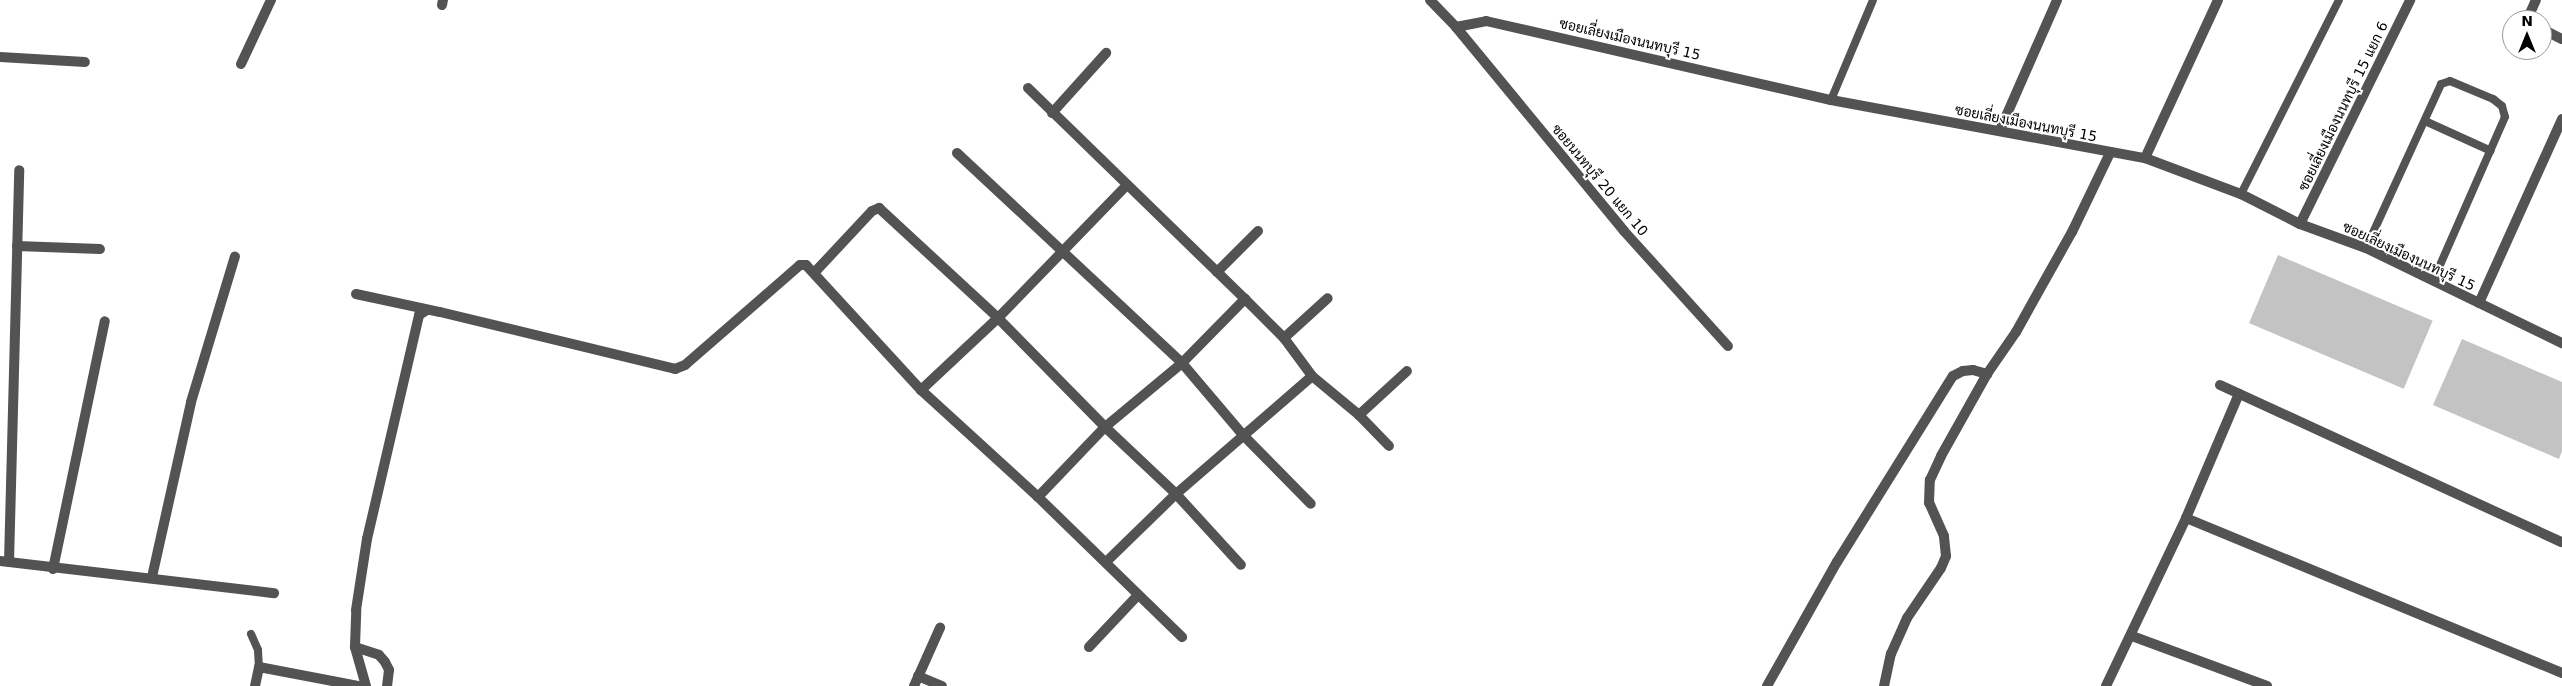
<!DOCTYPE html>
<html>
<head>
<meta charset="utf-8">
<style>
	body { margin:0 }
	#map { position:relative; width:2562px; height:686px; overflow:hidden; background:#fff; font-family:"DejaVu Sans",Sarabun,sans-serif }
	div>[style] { position:absolute }
	[style*='--x'] { left:calc(var(--x)*1px); top:calc(var(--y)*1px); width:calc(var(--w)*1px); rotate:calc(var(--a)*1deg) }
	.building>* { inset:0; background:#c3c3c3; transform-origin:0 0 }
	.service>* { height:8px; margin:-4px; padding:0 4px; transform-origin:4px; border-radius:4px; background:#535353 }
	.minor>* { height:10px; margin:-5px; padding:0 5px; transform-origin:5px; border-radius:5px; background:#535353 }
	.tertiary>* { height:10px; margin:-5px; padding:0 5px; transform-origin:5px; border-radius:5px; background:#535353 }
	span { translate:-50% -50%; white-space:nowrap; text-align:center; line-height:1.15; -webkit-text-stroke:4px #fff; paint-order:stroke }
	.street-label { font-size:14px; color:#000 }
	.north { position:absolute; left:2502px; top:10px; width:50px; height:50px; box-sizing:border-box; background:#fff; border:1px solid #999; border-radius:50%; rotate:0deg; font-size:14px; font-weight:700; line-height:20px; text-align:center; color:#000 }
	.north::after { content:''; display:block; margin:auto; width:18px; height:22px; background:#000; clip-path:polygon(50% 0,100% 100%,50% 72%,0 100%) }
</style>
</head>
<body>
<div id="map">
	<div class="building">
		<div style="left:2278px;top:255px;width:168px;height:74px;rotate:23deg"></div>
		<div style="clip-path:polygon(2462px 339px,2562px 382px,2562px 451px,2559px 459px,2433px 405px)"></div>
	</div>
	<div class="service">
		<div style="--x:1831;--y:100;--w:108;--a:-67.2"></div>
		<div style="--x:2425;--y:121;--w:72;--a:24.4"></div>
		<div style="--x:2241;--y:194;--w:217;--a:-63.2"></div>
		<div style="--x:2366;--y:248;--w:180;--a:-65.4"></div>
		<div style="--x:2441;--y:84;--w:9;--a:-18"></div>
		<div style="--x:2450;--y:81;--w:47;--a:22.7"></div>
		<div style="--x:2493;--y:99;--w:11;--a:38"></div>
		<div style="--x:2502;--y:106;--w:11;--a:75"></div>
		<div style="--x:2505;--y:117;--w:179;--a:113.7"></div>
		<div style="--x:251;--y:634;--w:17;--a:66"></div>
		<div style="--x:258;--y:650;--w:17;--a:87"></div>
	</div>
	<div class="minor">
		<div style="--x:442;--y:5;--w:5;--a:-79"></div>
		<div style="--x:2527;--y:20;--w:22;--a:-66"></div>
		<div style="--x:1456;--y:27;--w:264;--a:50.5"></div>
		<div style="--x:1624;--y:231;--w:155;--a:47.9"></div>
		<div style="--x:2542;--y:29;--w:22;--a:27"></div>
		<div style="--x:0;--y:57;--w:85;--a:3.4"></div>
		<div style="--x:241;--y:64;--w:71;--a:-64.9"></div>
		<div style="--x:1028;--y:88;--w:303;--a:44.2"></div>
		<div style="--x:1245;--y:299;--w:55;--a:45"></div>
		<div style="--x:1284;--y:338;--w:47;--a:53.6"></div>
		<div style="--x:1312;--y:376;--w:61;--a:39.7"></div>
		<div style="--x:1359;--y:415;--w:43;--a:45.9"></div>
		<div style="--x:1052;--y:113;--w:81;--a:-48"></div>
		<div style="--x:2000;--y:130;--w:142;--a:-66.3"></div>
		<div style="--x:957;--y:153;--w:308;--a:43"></div>
		<div style="--x:1182;--y:363;--w:96;--a:49.7"></div>
		<div style="--x:1244;--y:436;--w:95;--a:45.4"></div>
		<div style="--x:2145;--y:158;--w:174;--a:-65.2"></div>
		<div style="--x:2300;--y:224;--w:250;--a:-63.8"></div>
		<div style="--x:17;--y:246;--w:83;--a:2.1"></div>
		<div style="--x:1217;--y:272;--w:58;--a:-45"></div>
		<div style="--x:814;--y:273;--w:85;--a:-46.9"></div>
		<div style="--x:872;--y:211;--w:8;--a:-23"></div>
		<div style="--x:879;--y:208;--w:162;--a:42.7"></div>
		<div style="--x:998;--y:318;--w:153;--a:45.5"></div>
		<div style="--x:1105;--y:427;--w:98;--a:43.3"></div>
		<div style="--x:1176;--y:494;--w:96;--a:47.5"></div>
		<div style="--x:356;--y:294;--w:86;--a:12.1"></div>
		<div style="--x:440;--y:312;--w:242;--a:13.6"></div>
		<div style="--x:675;--y:369;--w:11;--a:-22"></div>
		<div style="--x:685;--y:365;--w:152;--a:-41"></div>
		<div style="--x:800;--y:265;--w:6;--a:0"></div>
		<div style="--x:806;--y:265;--w:170;--a:47.4"></div>
		<div style="--x:921;--y:390;--w:159;--a:42.4"></div>
		<div style="--x:1038;--y:497;--w:201;--a:44.2"></div>
		<div style="--x:2479;--y:303;--w:202;--a:-65.7"></div>
		<div style="--x:1284;--y:338;--w:59;--a:-42.3"></div>
		<div style="--x:2220;--y:385;--w:376;--a:24.7"></div>
		<div style="--x:921;--y:390;--w:105;--a:-43.1"></div>
		<div style="--x:998;--y:318;--w:184;--a:-45.9"></div>
		<div style="--x:1359;--y:415;--w:65;--a:-42.5"></div>
		<div style="--x:1038;--y:497;--w:97;--a:-46.3"></div>
		<div style="--x:1105;--y:427;--w:100;--a:-39.7"></div>
		<div style="--x:1182;--y:363;--w:90;--a:-45.5"></div>
		<div style="--x:2186;--y:518;--w:407;--a:22.4"></div>
		<div style="--x:0;--y:561;--w:276;--a:6.7"></div>
		<div style="--x:9;--y:562;--w:392;--a:-88.5"></div>
		<div style="--x:1106;--y:562;--w:98;--a:-44.2"></div>
		<div style="--x:1176;--y:494;--w:180;--a:-40.9"></div>
		<div style="--x:53;--y:569;--w:253;--a:-78.2"></div>
		<div style="--x:152;--y:577;--w:179;--a:-77.4"></div>
		<div style="--x:191;--y:402;--w:152;--a:-73.2"></div>
		<div style="--x:2132;--y:636;--w:144;--a:20.3"></div>
		<div style="--x:355;--y:647;--w:37;--a:-88"></div>
		<div style="--x:356;--y:610;--w:72;--a:-81.2"></div>
		<div style="--x:367;--y:539;--w:230;--a:-76.9"></div>
		<div style="--x:419;--y:315;--w:9;--a:-32"></div>
		<div style="--x:1089;--y:647;--w:71;--a:-46.7"></div>
		<div style="--x:918;--y:676;--w:26;--a:23"></div>
		<div style="--x:255;--y:686;--w:19;--a:-78"></div>
		<div style="--x:259;--y:667;--w:102;--a:10.8"></div>
		<div style="--x:366;--y:686;--w:41;--a:-105.8"></div>
		<div style="--x:355;--y:647;--w:25;--a:18"></div>
		<div style="--x:379;--y:655;--w:9;--a:49"></div>
		<div style="--x:385;--y:662;--w:9;--a:63"></div>
		<div style="--x:389;--y:670;--w:16;--a:97"></div>
		<div style="--x:914;--y:686;--w:64;--a:-65.9"></div>
		<div style="--x:1767;--y:686;--w:142;--a:-60.6"></div>
		<div style="--x:1837;--y:562;--w:219;--a:-58.1"></div>
		<div style="--x:1953;--y:376;--w:11;--a:-27"></div>
		<div style="--x:1963;--y:371;--w:10;--a:-6"></div>
		<div style="--x:1973;--y:370;--w:15;--a:16"></div>
		<div style="--x:1884;--y:686;--w:33;--a:-78"></div>
		<div style="--x:1891;--y:654;--w:39;--a:-66"></div>
		<div style="--x:1907;--y:618;--w:60;--a:-55.8"></div>
		<div style="--x:1941;--y:568;--w:13;--a:-67"></div>
		<div style="--x:1946;--y:556;--w:20;--a:-96"></div>
		<div style="--x:1944;--y:536;--w:36;--a:-114"></div>
		<div style="--x:1929;--y:503;--w:23;--a:-88"></div>
		<div style="--x:1930;--y:480;--w:26;--a:-65"></div>
		<div style="--x:1941;--y:456;--w:94;--a:-60.7"></div>
		<div style="--x:1987;--y:374;--w:51;--a:-55.4"></div>
		<div style="--x:2016;--y:332;--w:115;--a:-60.8"></div>
		<div style="--x:2072;--y:232;--w:88;--a:-64.3"></div>
		<div style="--x:2106;--y:686;--w:186;--a:-64.5"></div>
		<div style="--x:2186;--y:518;--w:135;--a:-66.9"></div>
	</div>
	<div class="tertiary">
		<div style="--x:1430;--y:0;--w:37;--a:46"></div>
		<div style="--x:1456;--y:27;--w:31;--a:-11"></div>
		<div style="--x:1486;--y:21;--w:354;--a:12.9"></div>
		<div style="--x:1831;--y:100;--w:319;--a:10.5"></div>
		<div style="--x:2145;--y:158;--w:103;--a:20.6"></div>
		<div style="--x:2241;--y:194;--w:66;--a:27"></div>
		<div style="--x:2300;--y:224;--w:70;--a:20"></div>
		<div style="--x:2366;--y:248;--w:218;--a:25.9"></div>
	</div>
	<div class="street-label">
		<span style="left:1630px;top:39px;rotate:13deg">ซอยเลี่ยงเมืองนนทบุรี 15</span>
		<span style="left:2343px;top:106px;rotate:-64deg">ซอยเลี่ยงเมืองนนทบุรี 15 แยก 6</span>
		<span style="left:2026px;top:123px;rotate:11deg">ซอยเลี่ยงเมืองนนทบุรี 15</span>
		<span style="left:1600px;top:180px;rotate:50deg">ซอยนนทบุรี 20 แยก 10</span>
		<span style="left:2409px;top:256px;rotate:25deg">ซอยเลี่ยงเมืองนนทบุรี 15</span>
	</div>
	<div class="north">N</div>
</div>
</body>
</html>
